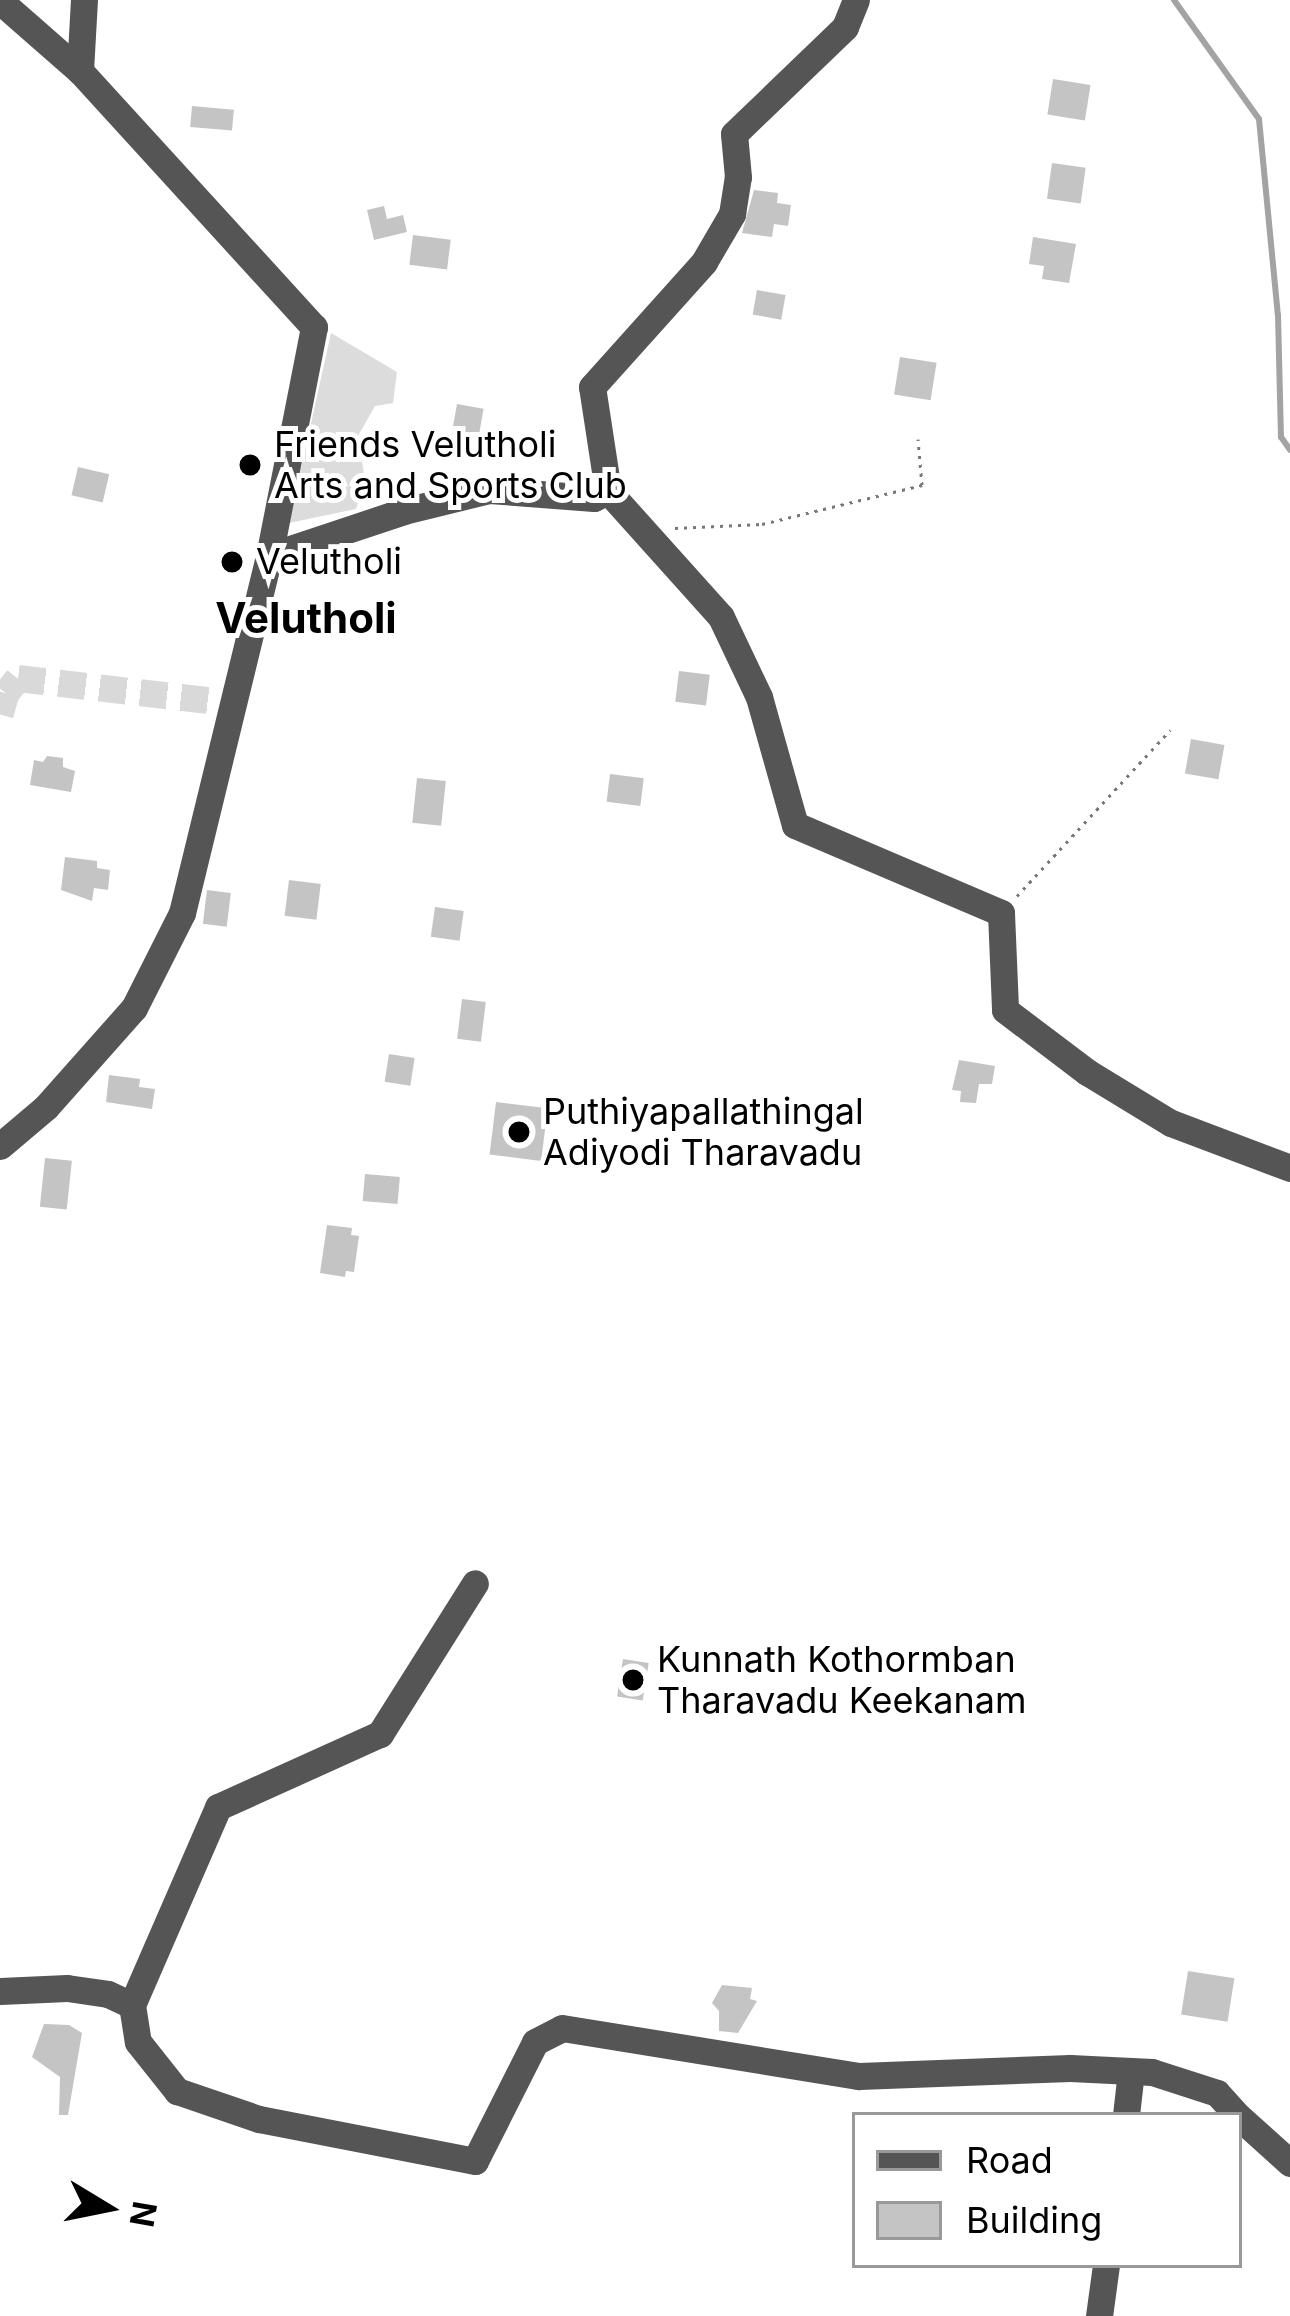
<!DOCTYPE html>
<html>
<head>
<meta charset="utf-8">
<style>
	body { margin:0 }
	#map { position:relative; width:1290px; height:2316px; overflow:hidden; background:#fff; font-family:Inter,sans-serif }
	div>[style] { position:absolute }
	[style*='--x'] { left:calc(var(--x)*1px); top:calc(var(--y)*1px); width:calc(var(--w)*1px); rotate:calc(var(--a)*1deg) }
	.green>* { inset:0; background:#dcdcdc }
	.stream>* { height:6px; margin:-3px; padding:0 3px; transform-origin:3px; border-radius:3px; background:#a3a3a3 }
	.building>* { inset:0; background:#c4c4c4; transform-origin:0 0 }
	.minor-tunnel>* { height:27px; margin-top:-13.5px; transform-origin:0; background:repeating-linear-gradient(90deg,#d9d9d9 0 27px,transparent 0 41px) }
	.path>* { height:3px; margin-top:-1.5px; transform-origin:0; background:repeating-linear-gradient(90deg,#777 0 3px,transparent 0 9px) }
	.minor>* { height:27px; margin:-13.5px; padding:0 13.5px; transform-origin:13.5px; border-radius:13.5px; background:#555 }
	.dots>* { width:33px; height:33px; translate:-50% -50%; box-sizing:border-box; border:6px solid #fff; border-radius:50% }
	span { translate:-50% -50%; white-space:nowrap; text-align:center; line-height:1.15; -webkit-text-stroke:10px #fff; paint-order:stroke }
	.poi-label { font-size:36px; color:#000 }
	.left { translate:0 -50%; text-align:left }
	.quarter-label { font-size:42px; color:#000; font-weight:700 }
	.legend { position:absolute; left:852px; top:2112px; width:390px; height:156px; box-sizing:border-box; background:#fff; border:3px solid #999; margin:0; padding:15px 21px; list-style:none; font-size:36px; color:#000 }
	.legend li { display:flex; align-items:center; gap:24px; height:60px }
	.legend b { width:60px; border:3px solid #999 }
	.north { position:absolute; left:48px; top:2148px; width:120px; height:120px; -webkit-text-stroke:9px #fff; paint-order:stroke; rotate:100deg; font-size:33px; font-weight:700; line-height:48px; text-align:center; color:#000 }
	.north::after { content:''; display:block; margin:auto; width:42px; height:54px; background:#000; clip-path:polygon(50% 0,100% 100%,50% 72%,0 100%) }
</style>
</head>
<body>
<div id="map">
	<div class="green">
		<div style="clip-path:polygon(331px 333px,397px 372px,393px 403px,375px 406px,358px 436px,365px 481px,356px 509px,289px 523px)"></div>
	</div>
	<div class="stream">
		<div style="--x:1174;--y:0;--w:146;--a:54.5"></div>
		<div style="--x:1259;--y:119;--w:197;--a:84.5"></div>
		<div style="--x:1278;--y:315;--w:122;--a:88.6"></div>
		<div style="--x:1281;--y:437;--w:16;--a:55"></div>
	</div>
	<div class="building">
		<div style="left:1053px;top:79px;width:38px;height:36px;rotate:9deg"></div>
		<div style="left:192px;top:106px;width:42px;height:21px;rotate:5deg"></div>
		<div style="left:1052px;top:163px;width:34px;height:36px;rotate:8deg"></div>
		<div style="clip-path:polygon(754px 190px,778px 193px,777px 203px,791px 205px,788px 226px,774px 224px,772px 237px,742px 233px)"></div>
		<div style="clip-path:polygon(384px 206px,387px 219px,403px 215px,407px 232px,374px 240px,367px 210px)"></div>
		<div style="left:413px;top:235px;width:38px;height:30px;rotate:7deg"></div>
		<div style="clip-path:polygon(1033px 237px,1076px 244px,1069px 283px,1042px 279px,1044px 266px,1029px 264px)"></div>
		<div style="left:757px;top:290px;width:29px;height:25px;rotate:10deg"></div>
		<div style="left:900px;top:357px;width:37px;height:38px;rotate:9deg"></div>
		<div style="left:457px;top:404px;width:27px;height:30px;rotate:10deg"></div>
		<div style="left:78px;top:467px;width:32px;height:29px;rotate:13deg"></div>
		<div style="left:679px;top:671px;width:31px;height:31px;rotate:7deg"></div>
		<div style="left:1191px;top:739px;width:34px;height:35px;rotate:10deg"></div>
		<div style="clip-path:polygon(47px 756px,63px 758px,63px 767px,75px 771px,71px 792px,30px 785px,34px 760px,43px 762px)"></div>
		<div style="left:610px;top:774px;width:34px;height:28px;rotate:7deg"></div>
		<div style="left:417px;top:778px;width:29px;height:45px;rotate:6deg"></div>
		<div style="clip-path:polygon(65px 857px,97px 861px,97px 868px,110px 870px,108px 890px,94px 888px,92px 901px,61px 890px)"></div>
		<div style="left:289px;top:880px;width:32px;height:36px;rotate:7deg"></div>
		<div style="left:207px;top:890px;width:24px;height:34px;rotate:7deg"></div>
		<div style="left:435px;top:907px;width:29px;height:30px;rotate:8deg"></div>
		<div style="left:462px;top:999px;width:24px;height:40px;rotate:7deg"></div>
		<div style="left:389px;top:1054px;width:26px;height:28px;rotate:9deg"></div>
		<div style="clip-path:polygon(959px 1060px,995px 1066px,992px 1084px,979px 1084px,976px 1103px,960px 1102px,961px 1091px,952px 1090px)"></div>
		<div style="clip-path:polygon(109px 1075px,140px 1079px,139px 1087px,155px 1089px,152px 1109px,106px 1102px)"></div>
		<div style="left:496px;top:1102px;width:52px;height:53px;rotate:7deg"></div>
		<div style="left:45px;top:1158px;width:27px;height:49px;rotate:6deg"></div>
		<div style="left:365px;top:1174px;width:35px;height:27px;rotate:5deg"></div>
		<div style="clip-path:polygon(327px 1225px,352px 1228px,351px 1235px,359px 1236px,354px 1272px,346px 1271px,345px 1277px,320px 1273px)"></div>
		<div style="left:623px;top:1659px;width:26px;height:38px;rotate:9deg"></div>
		<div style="left:1188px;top:1971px;width:47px;height:44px;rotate:9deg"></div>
		<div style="clip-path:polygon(722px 1985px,752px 1988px,750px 1999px,757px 2001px,738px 2033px,719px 2031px,719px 2011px,712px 2003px)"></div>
		<div style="clip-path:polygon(44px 2024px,69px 2025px,82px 2033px,68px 2115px,59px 2115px,60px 2077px,32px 2057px)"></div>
	</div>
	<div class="minor-tunnel">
		<div style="--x:0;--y:714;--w:22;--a:-74"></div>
		<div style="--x:6;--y:693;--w:19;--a:-51"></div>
		<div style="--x:18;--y:678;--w:216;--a:6.6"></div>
	</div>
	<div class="path">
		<div style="--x:675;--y:528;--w:87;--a:-2.6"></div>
		<div style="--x:762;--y:524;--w:165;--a:-13.7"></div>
		<div style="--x:922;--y:485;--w:46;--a:-95"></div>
		<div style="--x:1017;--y:896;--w:226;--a:-47.3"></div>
	</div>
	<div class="minor">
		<div style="--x:0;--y:1;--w:106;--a:41.2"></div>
		<div style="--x:80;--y:71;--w:347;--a:47.6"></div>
		<div style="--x:314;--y:327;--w:233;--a:101.1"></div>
		<div style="--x:80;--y:71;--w:71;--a:-86.8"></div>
		<div style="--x:608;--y:491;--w:105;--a:-98.7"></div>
		<div style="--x:592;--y:387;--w:168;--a:-48.1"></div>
		<div style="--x:704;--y:262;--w:56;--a:-59.7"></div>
		<div style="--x:732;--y:214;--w:37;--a:-81"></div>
		<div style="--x:738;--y:177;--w:43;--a:-95.3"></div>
		<div style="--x:734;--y:134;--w:154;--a:-43.9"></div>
		<div style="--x:845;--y:27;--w:29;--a:-68"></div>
		<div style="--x:0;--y:1146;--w:60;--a:-40.3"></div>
		<div style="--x:46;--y:1107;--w:132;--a:-48.4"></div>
		<div style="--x:134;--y:1008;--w:106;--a:-63.2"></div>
		<div style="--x:182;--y:913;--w:367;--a:-76.3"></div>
		<div style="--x:269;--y:556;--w:142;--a:-18.4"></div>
		<div style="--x:404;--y:511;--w:88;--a:-13.9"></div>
		<div style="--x:489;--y:490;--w:105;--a:4.4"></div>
		<div style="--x:594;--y:498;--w:16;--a:-27"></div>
		<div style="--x:608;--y:491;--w:169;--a:48.1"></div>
		<div style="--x:721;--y:617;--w:89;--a:64.6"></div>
		<div style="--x:759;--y:697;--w:133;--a:74.3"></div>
		<div style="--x:795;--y:825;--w:224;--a:23.1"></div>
		<div style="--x:1001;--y:913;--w:97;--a:87.6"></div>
		<div style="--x:1005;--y:1010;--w:103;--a:37.1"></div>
		<div style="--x:1087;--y:1072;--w:98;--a:31.3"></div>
		<div style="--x:1171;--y:1123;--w:127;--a:20.7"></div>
		<div style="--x:0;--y:1991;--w:67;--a:-2.6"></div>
		<div style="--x:67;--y:1988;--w:41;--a:8.3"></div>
		<div style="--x:108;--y:1994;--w:26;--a:25"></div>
		<div style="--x:132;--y:2005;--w:37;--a:81"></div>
		<div style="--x:138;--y:2042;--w:63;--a:51.5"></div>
		<div style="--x:177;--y:2091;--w:87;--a:18.9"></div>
		<div style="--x:259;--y:2119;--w:220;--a:11"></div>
		<div style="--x:475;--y:2161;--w:133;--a:-63.2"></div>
		<div style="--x:535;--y:2042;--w:30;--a:-27"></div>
		<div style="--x:562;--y:2028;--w:301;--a:9.2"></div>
		<div style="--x:859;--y:2076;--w:211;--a:-2.2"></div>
		<div style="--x:1070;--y:2068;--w:82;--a:2.8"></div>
		<div style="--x:1152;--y:2072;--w:68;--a:17.9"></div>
		<div style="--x:1217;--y:2093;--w:30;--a:48"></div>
		<div style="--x:132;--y:2005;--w:216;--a:-66.5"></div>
		<div style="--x:218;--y:1807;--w:178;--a:-24.3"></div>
		<div style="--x:380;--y:1734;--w:178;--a:-57.8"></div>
		<div style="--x:1126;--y:2115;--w:44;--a:-83.5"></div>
		<div style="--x:1239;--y:2117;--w:69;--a:42"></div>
		<div style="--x:1099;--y:2316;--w:51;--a:-82.2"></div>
	</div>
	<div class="dots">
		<div style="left:250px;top:465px;background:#000"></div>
		<div style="left:232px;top:562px;background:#000"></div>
		<div style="left:519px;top:1132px;background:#000"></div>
		<div style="left:633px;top:1680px;background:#000"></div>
	</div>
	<div class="poi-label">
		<span class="left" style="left:274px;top:465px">Friends Velutholi<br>Arts and Sports Club</span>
		<span class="left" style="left:256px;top:562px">Velutholi</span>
		<span class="left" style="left:543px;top:1132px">Puthiyapallathingal<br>Adiyodi Tharavadu</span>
		<span class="left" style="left:657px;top:1680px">Kunnath Kothormban<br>Tharavadu Keekanam</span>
	</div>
	<div class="quarter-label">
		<span style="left:306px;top:618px">Velutholi</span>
	</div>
	<ul class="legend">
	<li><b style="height:15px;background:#555"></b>Road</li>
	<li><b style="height:33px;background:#c4c4c4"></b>Building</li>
	</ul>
	<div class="north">N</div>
</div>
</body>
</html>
